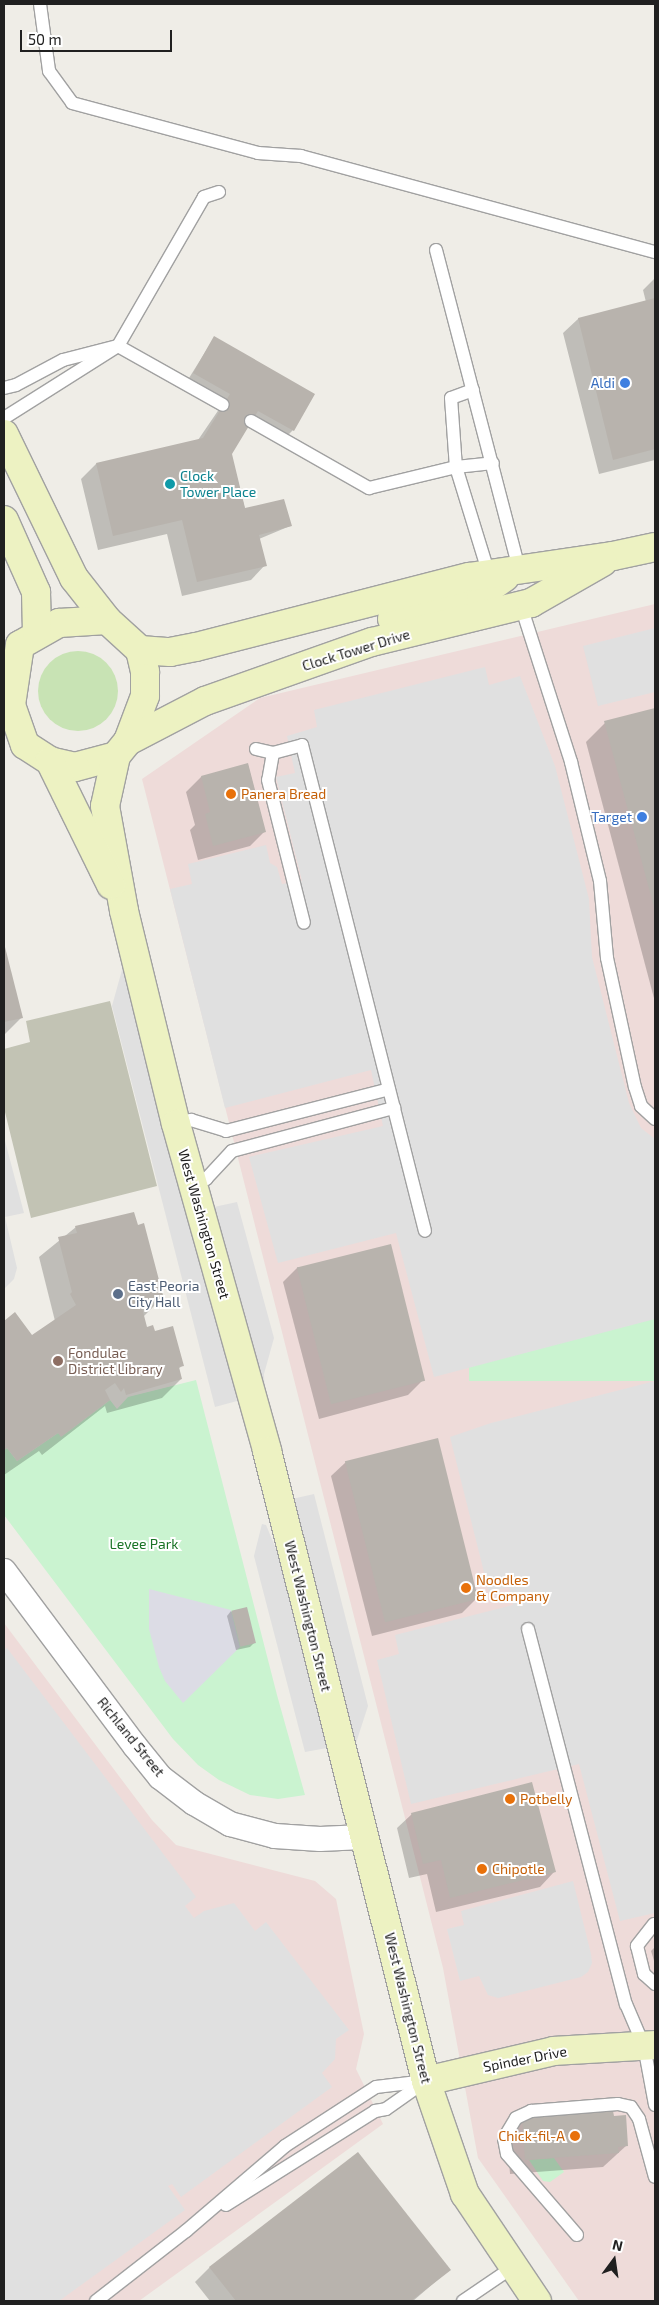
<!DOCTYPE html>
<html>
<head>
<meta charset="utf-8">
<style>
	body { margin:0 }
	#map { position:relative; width:659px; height:2305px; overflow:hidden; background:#efede7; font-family:"Exo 2",sans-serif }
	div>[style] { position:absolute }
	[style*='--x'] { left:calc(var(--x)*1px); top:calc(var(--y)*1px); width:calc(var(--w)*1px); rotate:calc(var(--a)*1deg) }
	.commercial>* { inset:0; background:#eedbd9 }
	.construction>* { inset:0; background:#c2c3b4 }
	.grass>* { inset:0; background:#c8e3b4 }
	.round { border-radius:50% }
	.park>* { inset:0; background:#caf3d0; transform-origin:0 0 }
	.parking>* { inset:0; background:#e0e0e0 }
	.plaza>* { inset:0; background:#dcdce5 }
	.shadow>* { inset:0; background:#0003 }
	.building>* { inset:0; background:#b8b3ad; transform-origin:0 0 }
	.roads { filter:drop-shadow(1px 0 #a1a1a1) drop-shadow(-1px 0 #a1a1a1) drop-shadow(0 1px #a1a1a1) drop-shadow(0 -1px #a1a1a1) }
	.lane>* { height:12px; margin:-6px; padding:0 6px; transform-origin:6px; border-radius:6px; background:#fff }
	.street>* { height:24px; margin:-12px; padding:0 12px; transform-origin:12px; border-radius:12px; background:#fff }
	.secondary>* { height:28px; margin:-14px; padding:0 14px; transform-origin:14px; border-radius:14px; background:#edf2c2 }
	.dots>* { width:14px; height:14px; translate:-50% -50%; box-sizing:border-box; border:2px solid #fff; border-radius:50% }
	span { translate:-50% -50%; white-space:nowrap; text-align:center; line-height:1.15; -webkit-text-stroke:4px #fff; paint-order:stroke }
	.shop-label { font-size:14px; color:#366cbe }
	.right { translate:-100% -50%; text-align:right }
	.culture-label { font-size:14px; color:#0d838f }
	.left { translate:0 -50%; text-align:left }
	.street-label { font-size:14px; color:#202020 }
	.food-label { font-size:14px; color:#c56008 }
	.service-label { font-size:14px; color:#4e5e75 }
	.education-label { font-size:14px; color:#785e54 }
	.park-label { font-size:14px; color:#197325 }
	.frame { position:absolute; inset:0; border:5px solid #202020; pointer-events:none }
	.north { position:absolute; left:589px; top:2235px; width:50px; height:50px; -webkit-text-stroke:4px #fff; paint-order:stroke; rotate:14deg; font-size:14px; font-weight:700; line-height:20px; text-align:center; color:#202020 }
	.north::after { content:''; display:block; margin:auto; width:18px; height:22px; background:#202020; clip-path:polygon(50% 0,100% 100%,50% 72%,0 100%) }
	.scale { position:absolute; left:20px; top:30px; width:152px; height:22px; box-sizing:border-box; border:2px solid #202020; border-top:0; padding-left:6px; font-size:15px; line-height:18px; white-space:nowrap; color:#202020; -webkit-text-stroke:4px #fff; paint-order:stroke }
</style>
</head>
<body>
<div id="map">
	<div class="commercial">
		<div style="clip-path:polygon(655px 604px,655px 2301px,579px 2301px,478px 2158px,443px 1968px,142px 779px,260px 698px)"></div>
		<div style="clip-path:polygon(4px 1623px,152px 1820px,176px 1845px,315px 1881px,336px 1899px,364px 2034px,356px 2069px,383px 2124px,139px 2301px,4px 2301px)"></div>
	</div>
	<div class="construction">
		<div style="clip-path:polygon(110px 1001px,157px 1186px,31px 1218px,4px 1108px,4px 1049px,30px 1042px,26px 1021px)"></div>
	</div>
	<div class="grass">
		<div class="round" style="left:38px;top:651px;width:80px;height:80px"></div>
	</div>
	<div class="park">
		<div style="left:655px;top:1319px;width:62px;height:186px;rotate:90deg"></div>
		<div style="clip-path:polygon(196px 1380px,277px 1695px,305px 1795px,278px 1799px,250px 1795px,219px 1780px,198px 1765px,173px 1739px,4px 1515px,4px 1450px,7px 1448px,17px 1461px,58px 1433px,62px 1436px,110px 1400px,117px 1409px,128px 1397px)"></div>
		<div style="clip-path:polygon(554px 2158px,564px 2172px,550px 2182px,543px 2181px,529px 2160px)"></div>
	</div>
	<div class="parking">
		<div style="clip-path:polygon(655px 628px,655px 692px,598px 706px,583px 646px)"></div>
		<div style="clip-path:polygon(485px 667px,489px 685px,520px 676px,555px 766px,589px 899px,592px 957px,629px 1103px,641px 1128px,655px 1139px,655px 1319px,434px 1377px,396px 1233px,278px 1263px,249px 1157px,383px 1126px,371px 1070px,225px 1108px,170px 889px,192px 884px,188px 864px,266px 845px,270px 863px,277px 867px,282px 884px,302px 881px,276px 777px,295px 773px,287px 736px,317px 727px,314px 710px)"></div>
		<div style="clip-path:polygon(122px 970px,128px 971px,227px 1349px,237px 1401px,215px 1407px,112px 1006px)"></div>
		<div style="clip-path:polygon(4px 1137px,24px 1213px,5px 1217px,17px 1268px,14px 1279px,4px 1289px)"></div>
		<div style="clip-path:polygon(237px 1202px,274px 1338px,264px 1374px,265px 1397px,214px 1207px)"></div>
		<div style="clip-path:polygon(655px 1381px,655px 1913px,620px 1921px,579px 1764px,411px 1804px,377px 1660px,399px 1654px,395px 1635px,513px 1605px,509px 1587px,489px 1592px,450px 1437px,491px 1423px)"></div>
		<div style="clip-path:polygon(314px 1494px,368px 1706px,354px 1749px,292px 1499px)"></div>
		<div style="clip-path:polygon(262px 1524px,266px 1525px,281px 1561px,329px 1744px,327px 1748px,305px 1752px,254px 1556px)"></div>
		<div style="clip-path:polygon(7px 1648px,196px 1897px,185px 1906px,194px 1918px,204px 1911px,234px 1903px,255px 1931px,266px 1922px,349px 2030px,336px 2039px,335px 2059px,322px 2073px,332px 2087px,181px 2197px,172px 2184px,168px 2186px,185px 2210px,59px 2301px,4px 2301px,4px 1650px)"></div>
		<div style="clip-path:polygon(573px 1881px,591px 1954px,592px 1963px,588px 1972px,581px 1977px,498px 1998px,488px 1995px,479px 1976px,460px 1981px,447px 1929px,464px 1925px,461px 1911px)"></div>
	</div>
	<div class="plaza">
		<div style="clip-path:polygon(149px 1589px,231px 1610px,240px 1647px,183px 1703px,165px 1681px,159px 1667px,149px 1629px)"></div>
	</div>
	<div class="shadow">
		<div style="clip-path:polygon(655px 278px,655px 460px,599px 474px,563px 333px,578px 319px,646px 302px,643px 290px)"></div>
		<div style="clip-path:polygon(214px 338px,293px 430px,288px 435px,253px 415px,231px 454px,245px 509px,290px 526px,259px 539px,265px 565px,251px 580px,182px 596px,167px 534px,98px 550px,81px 479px,96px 464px,198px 440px,226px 399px,189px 378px)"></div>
		<div style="clip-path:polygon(655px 709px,655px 1002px,586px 742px,605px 723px)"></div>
		<div style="clip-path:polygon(248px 765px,265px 831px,250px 846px,198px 860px,190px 830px,195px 825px,186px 792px,201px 777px)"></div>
		<div style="clip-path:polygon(4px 946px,22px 1017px,4px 1035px)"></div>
		<div style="clip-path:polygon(76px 1227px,162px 1298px,143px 1317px,146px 1329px,154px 1332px,182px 1366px,178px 1369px,181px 1379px,162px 1398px,107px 1413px,105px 1406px,42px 1455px,39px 1451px,4px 1475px,4px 1322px,15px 1314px,31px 1337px,55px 1321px,39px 1257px)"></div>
		<div style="clip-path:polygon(298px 1267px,423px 1380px,408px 1395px,319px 1419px,283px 1282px)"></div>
		<div style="clip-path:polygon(346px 1462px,476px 1599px,462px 1613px,372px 1636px,331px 1476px)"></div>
		<div style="clip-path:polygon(231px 1611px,255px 1642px,250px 1647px,236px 1650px,227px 1616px)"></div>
		<div style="clip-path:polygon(412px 1814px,554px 1872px,540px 1887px,436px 1912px,427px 1874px,409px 1878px,397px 1828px)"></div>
		<div style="clip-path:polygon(655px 1947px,655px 1964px,651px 1951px)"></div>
		<div style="clip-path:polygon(522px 2118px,627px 2145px,603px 2167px,510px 2174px,507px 2133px)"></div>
		<div style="clip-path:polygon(210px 2267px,449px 2270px,413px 2301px,210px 2301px,195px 2282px)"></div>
	</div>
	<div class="building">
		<div style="clip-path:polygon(655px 298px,655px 449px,613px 460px,578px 318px)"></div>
		<div style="clip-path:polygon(214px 336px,315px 394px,294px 431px,258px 411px,232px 454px,245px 508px,284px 499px,292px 526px,259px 535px,267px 566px,197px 582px,182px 520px,113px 536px,96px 463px,203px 438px,230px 394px,193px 373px)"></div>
		<div style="clip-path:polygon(655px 708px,655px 911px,604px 721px)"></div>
		<div style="clip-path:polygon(248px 763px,266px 832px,213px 846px,205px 814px,210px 812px,201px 776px)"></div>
		<div style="clip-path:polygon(4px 943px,23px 1018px,4px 1022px)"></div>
		<div style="clip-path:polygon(134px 1212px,138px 1225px,144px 1223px,164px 1299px,141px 1304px,147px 1327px,153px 1325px,155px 1331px,173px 1326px,184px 1366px,179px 1367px,182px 1379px,126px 1395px,124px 1388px,121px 1392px,115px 1383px,105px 1390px,110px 1400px,61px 1437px,58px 1433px,17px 1461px,7px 1448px,4px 1450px,4px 1321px,15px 1312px,32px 1335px,76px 1305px,70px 1294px,72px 1292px,58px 1237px,77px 1233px,75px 1226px)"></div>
		<div style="left:391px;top:1244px;width:141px;height:97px;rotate:76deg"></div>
		<div style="left:438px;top:1438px;width:166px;height:96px;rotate:76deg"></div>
		<div style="left:247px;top:1607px;width:37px;height:16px;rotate:76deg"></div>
		<div style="clip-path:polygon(532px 1782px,556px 1872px,450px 1898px,441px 1860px,423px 1864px,411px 1813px)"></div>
		<div style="clip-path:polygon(613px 2111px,614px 2116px,626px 2115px,628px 2146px,618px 2147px,619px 2153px,525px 2160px,522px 2117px)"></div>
		<div style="clip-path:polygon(358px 2152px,451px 2270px,411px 2301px,236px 2301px,209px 2267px)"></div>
	</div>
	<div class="roads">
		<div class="lane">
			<div style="--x:40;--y:4;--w:68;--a:82.3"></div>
			<div style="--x:49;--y:71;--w:39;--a:54"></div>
			<div style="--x:72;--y:103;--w:193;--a:15"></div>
			<div style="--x:258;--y:153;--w:43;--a:4"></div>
			<div style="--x:301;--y:156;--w:367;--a:15.2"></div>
			<div style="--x:219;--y:192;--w:16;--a:162"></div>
			<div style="--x:204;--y:197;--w:172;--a:120"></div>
			<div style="--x:118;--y:346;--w:120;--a:29.3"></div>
			<div style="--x:436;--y:250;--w:329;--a:75.4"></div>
			<div style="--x:4;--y:388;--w:12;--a:-14"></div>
			<div style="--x:16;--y:385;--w:53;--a:-28"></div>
			<div style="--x:63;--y:360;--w:57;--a:-14.3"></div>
			<div style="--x:118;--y:346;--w:135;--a:147.7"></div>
			<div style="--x:473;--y:390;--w:23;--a:160"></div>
			<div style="--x:451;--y:398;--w:69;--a:85.9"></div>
			<div style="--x:456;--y:467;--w:112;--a:72.9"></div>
			<div style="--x:251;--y:421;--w:136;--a:29.6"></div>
			<div style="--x:369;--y:488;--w:89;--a:-13.6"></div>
			<div style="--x:456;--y:467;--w:37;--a:-6"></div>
			<div style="--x:521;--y:606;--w:164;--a:72.2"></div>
			<div style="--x:571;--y:762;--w:122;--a:76.3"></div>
			<div style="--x:600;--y:881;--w:77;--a:84.8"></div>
			<div style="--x:607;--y:958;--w:132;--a:77.8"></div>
			<div style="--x:635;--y:1087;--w:20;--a:72"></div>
			<div style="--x:641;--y:1106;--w:19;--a:43"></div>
			<div style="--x:256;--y:749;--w:17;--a:13"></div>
			<div style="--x:273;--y:753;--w:30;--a:-15"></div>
			<div style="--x:302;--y:745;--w:501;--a:75.8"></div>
			<div style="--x:273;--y:753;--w:27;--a:100"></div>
			<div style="--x:268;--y:780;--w:147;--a:75.9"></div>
			<div style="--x:176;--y:1124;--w:16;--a:-15"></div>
			<div style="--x:191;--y:1120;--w:37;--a:17"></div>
			<div style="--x:226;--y:1131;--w:168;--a:-14.4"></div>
			<div style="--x:193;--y:1183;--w:14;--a:-17"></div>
			<div style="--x:206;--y:1179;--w:38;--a:-47"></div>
			<div style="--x:232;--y:1151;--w:168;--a:-14.9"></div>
			<div style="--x:528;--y:1629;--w:388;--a:75.4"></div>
			<div style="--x:626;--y:2004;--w:46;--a:66.8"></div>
			<div style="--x:644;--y:2046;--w:60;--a:79.4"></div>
			<div style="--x:654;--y:1924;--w:28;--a:128"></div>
			<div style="--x:637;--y:1946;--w:29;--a:76"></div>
			<div style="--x:644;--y:1974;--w:15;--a:42"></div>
			<div style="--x:226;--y:2205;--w:176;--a:-32.2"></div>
			<div style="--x:375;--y:2111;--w:11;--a:-10"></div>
			<div style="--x:386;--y:2109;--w:45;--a:-35.1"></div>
			<div style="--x:577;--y:2235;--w:107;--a:-130.8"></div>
			<div style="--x:507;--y:2154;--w:16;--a:-101"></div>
			<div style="--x:504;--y:2138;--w:23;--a:-59"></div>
			<div style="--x:516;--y:2118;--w:17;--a:-25"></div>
			<div style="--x:531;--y:2111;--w:87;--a:-4.6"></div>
			<div style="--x:618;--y:2104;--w:13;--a:13"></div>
			<div style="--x:631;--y:2107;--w:14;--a:56"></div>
			<div style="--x:639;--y:2119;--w:60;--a:74.6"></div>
			<div style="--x:96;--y:2301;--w:114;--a:-37.9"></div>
			<div style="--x:186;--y:2231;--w:130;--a:-40.6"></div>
			<div style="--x:285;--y:2146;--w:108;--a:-33"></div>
			<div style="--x:376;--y:2087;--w:50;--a:-6.8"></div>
			<div style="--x:463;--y:2301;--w:60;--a:-34.2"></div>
		</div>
		<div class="street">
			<div style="--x:4;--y:1571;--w:219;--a:53.2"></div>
			<div style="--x:135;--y:1746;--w:40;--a:51"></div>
			<div style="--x:160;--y:1777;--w:43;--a:37.4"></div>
			<div style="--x:194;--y:1803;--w:42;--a:30.3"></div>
			<div style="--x:230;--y:1824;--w:47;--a:14.9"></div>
			<div style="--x:275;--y:1836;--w:45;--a:3.8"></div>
			<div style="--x:320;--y:1839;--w:43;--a:-2.7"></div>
		</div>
		<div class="secondary">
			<div style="--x:4;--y:434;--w:160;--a:64.1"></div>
			<div style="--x:74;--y:578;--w:53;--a:51.8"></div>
			<div style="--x:107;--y:620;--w:45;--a:42.3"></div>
			<div style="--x:140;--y:650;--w:23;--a:77"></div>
			<div style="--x:145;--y:672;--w:24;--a:90"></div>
			<div style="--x:145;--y:696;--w:48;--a:110.7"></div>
			<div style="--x:128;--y:741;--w:19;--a:129"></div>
			<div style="--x:116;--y:756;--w:42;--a:165"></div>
			<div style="--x:75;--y:767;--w:26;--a:-167"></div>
			<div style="--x:50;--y:761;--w:30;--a:-147"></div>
			<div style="--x:25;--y:745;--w:42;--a:-109.3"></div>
			<div style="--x:11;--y:705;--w:61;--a:-81.5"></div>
			<div style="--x:20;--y:645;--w:45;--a:-29.4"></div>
			<div style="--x:59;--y:623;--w:48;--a:-3.6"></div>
			<div style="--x:4;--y:520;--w:79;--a:66"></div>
			<div style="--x:36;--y:592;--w:41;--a:88.6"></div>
			<div style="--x:392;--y:619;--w:92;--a:-15.7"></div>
			<div style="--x:481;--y:594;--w:29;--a:-35"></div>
			<div style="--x:140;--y:650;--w:30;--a:4"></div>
			<div style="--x:170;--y:652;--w:26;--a:-11"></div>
			<div style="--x:196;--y:647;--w:282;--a:-14.4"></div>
			<div style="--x:469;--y:577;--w:146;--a:-8.3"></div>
			<div style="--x:613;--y:556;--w:43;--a:-12.1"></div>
			<div style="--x:128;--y:741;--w:87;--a:-27.5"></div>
			<div style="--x:205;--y:701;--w:177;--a:-19.5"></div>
			<div style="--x:372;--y:642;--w:164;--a:-13.8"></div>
			<div style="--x:531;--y:603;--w:83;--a:-29.7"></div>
			<div style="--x:116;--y:756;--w:51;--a:102.4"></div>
			<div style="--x:105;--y:806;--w:107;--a:79.7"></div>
			<div style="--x:124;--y:911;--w:219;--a:76.3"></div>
			<div style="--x:176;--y:1124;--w:339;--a:74.4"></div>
			<div style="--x:267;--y:1451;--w:650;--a:75.84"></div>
			<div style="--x:426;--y:2081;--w:120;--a:71"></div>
			<div style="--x:465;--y:2194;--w:129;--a:56.1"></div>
			<div style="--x:50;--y:761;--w:138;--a:63.8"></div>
			<div style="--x:426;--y:2081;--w:131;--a:-13.2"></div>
			<div style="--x:554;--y:2051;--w:101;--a:-3.4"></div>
		</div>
	</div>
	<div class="dots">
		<div style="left:625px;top:383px;background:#3f7fe0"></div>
		<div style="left:170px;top:484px;background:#0f9aa8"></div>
		<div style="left:231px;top:794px;background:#e8710a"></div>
		<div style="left:642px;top:817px;background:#3f7fe0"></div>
		<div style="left:118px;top:1294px;background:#5c6f8a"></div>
		<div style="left:58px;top:1361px;background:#8d6e63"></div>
		<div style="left:466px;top:1588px;background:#e8710a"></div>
		<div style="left:510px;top:1799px;background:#e8710a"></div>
		<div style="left:482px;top:1869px;background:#e8710a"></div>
		<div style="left:575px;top:2136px;background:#e8710a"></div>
	</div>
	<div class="shop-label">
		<span class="right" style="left:615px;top:383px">Aldi</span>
		<span class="right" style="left:632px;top:817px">Target</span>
	</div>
	<div class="culture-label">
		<span class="left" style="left:180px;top:484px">Clock<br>Tower Place</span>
	</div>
	<div class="street-label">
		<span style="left:356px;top:650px;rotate:-17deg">Clock Tower Drive</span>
		<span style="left:204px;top:1224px;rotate:74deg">West Washington Street</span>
		<span style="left:308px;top:1616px;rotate:76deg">West Washington Street</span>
		<span style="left:131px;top:1737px;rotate:51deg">Richland Street</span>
		<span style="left:408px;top:2008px;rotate:76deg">West Washington Street</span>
		<span style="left:525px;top:2059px;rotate:-11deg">Spinder Drive</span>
	</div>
	<div class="food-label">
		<span class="left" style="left:241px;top:794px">Panera Bread</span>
		<span class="left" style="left:476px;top:1588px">Noodles<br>&amp; Company</span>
		<span class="left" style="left:520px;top:1799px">Potbelly</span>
		<span class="left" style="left:492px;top:1869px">Chipotle</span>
		<span class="right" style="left:565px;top:2136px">Chick-fil-A</span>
	</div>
	<div class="service-label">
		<span class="left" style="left:128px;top:1294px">East Peoria<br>City Hall</span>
	</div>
	<div class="education-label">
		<span class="left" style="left:68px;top:1361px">Fondulac<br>District Library</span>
	</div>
	<div class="park-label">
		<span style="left:144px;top:1544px">Levee Park</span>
	</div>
	<div class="frame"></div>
	<div class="north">N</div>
	<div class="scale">50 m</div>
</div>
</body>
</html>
